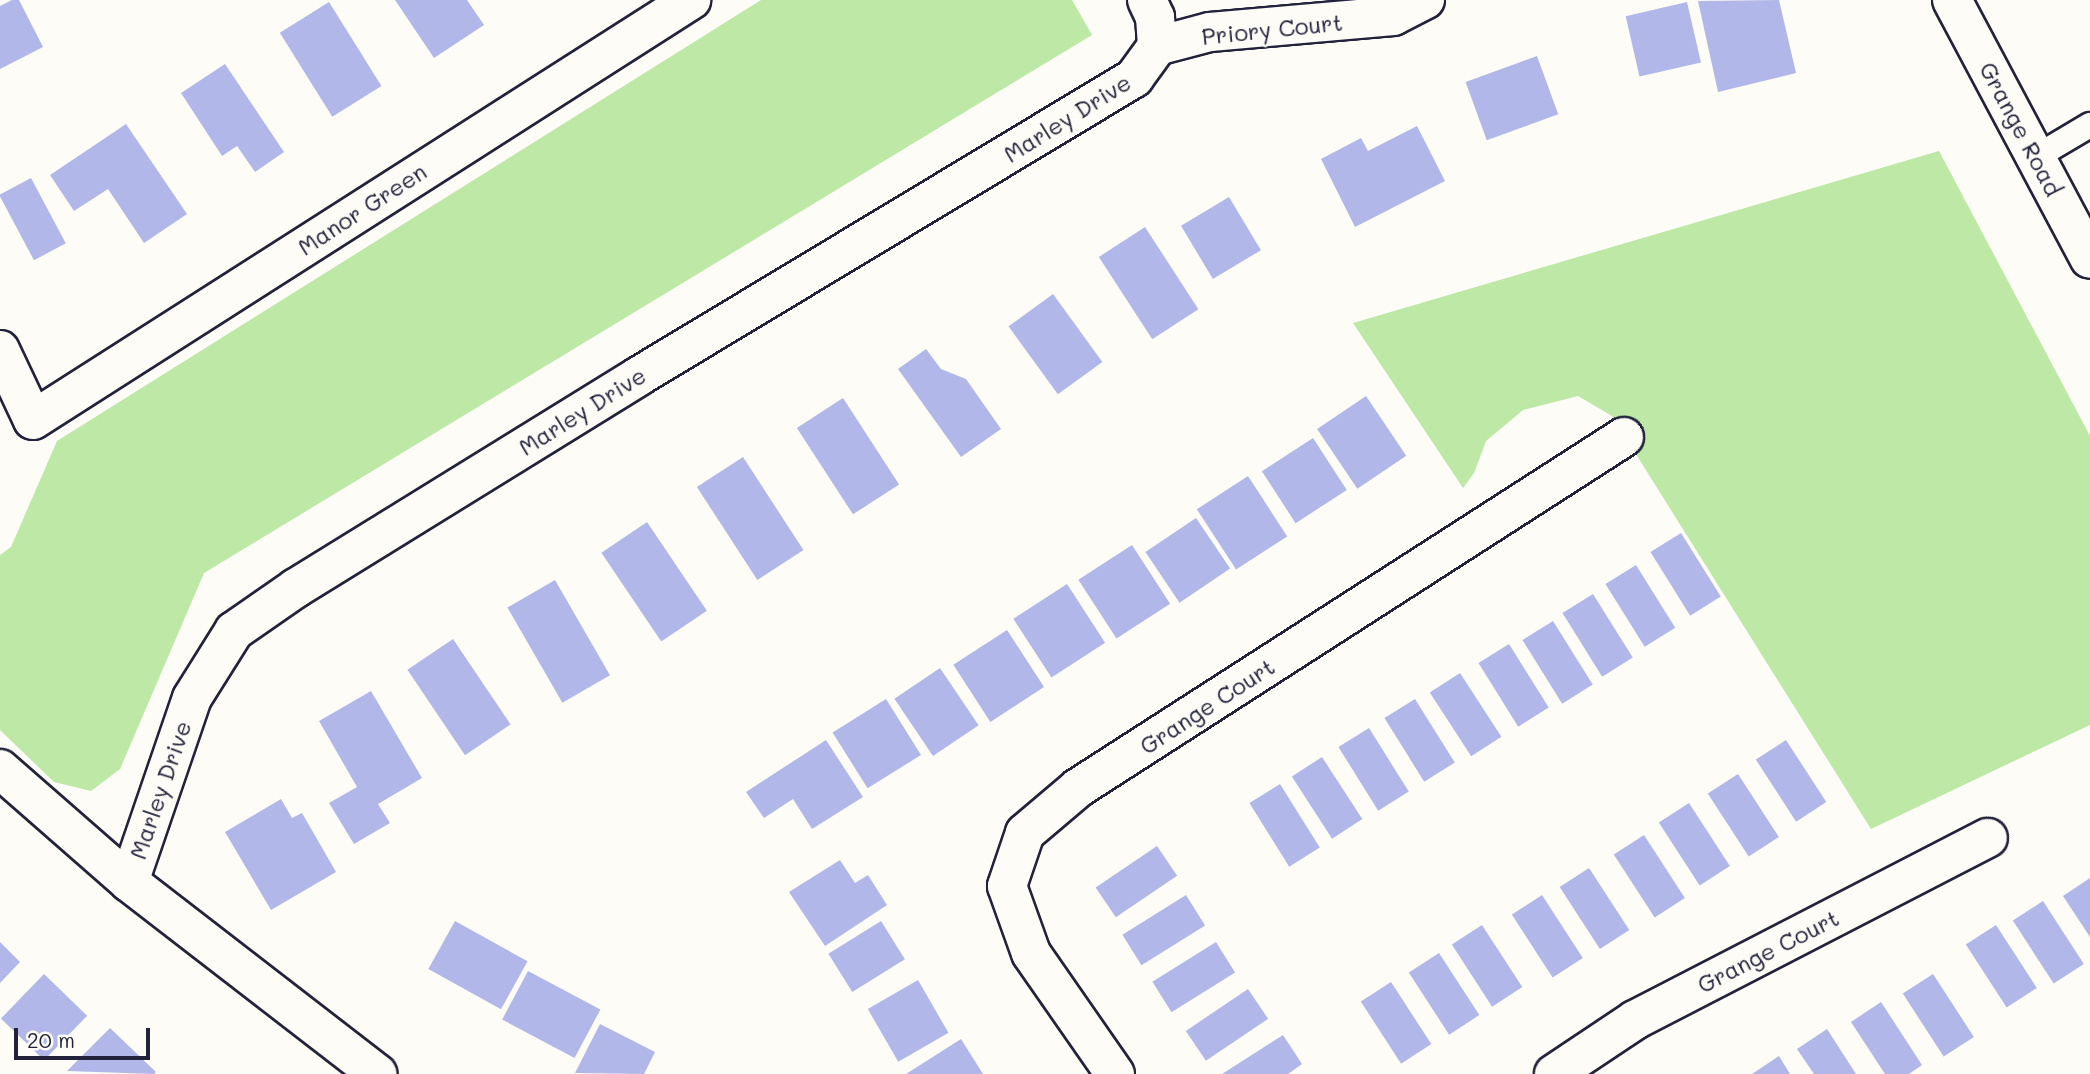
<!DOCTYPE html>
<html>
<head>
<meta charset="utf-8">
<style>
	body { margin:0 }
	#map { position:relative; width:2090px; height:1074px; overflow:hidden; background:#fdfcf7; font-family:Mali,sans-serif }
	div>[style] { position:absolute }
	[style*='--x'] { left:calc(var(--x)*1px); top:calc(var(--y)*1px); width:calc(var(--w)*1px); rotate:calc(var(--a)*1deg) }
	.green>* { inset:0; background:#bee8a5 }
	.building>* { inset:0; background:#b1b8e9; transform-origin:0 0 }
	.roads { filter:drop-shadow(2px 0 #22223b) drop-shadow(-2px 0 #22223b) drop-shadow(0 2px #22223b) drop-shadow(0 -2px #22223b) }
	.lane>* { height:24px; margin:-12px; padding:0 12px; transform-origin:12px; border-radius:12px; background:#fdfcf7 }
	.street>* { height:38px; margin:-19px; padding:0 19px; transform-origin:19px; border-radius:19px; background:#fdfcf7 }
	.secondary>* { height:38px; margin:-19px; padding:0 19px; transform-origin:19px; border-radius:19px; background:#fdfcf7 }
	span { translate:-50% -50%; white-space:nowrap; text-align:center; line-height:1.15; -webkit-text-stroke:5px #fdfcf7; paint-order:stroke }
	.street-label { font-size:23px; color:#22223b }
	.scale { position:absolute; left:14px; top:1028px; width:136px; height:32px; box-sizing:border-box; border:4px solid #22223b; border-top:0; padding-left:9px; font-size:21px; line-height:24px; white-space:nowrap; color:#22223b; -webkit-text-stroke:5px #fdfcf7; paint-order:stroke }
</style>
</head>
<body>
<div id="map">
	<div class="green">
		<div style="clip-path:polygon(761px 0,1072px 0,1092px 35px,204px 573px,120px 769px,91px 791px,54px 782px,0 730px,0 555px,11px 547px,57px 441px)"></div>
		<div style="clip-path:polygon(1939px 151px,2090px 436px,2090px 725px,1871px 829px,1612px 416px,1578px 396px,1523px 410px,1486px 441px,1474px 473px,1463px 488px,1353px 323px)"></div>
	</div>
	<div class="building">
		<div style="clip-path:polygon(12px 0,19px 0,43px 47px,0 69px,0 6px)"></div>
		<div style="clip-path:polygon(395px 0,467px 0,484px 25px,434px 58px)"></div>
		<div style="clip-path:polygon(1779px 0,1796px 73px,1718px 92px,1698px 1px)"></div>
		<div style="left:329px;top:2px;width:99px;height:58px;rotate:58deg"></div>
		<div style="left:1687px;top:2px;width:62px;height:63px;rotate:77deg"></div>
		<div style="left:1537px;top:56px;width:62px;height:76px;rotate:70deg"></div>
		<div style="clip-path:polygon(225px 64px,284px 152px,255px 172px,237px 146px,222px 156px,181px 93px)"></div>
		<div style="clip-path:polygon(126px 124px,187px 214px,144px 243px,108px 189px,74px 211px,50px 175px)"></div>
		<div style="clip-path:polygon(1417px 126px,1445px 181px,1355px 227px,1321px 159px,1361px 138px,1368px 151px)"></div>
		<div style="left:31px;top:178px;width:74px;height:36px;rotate:62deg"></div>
		<div style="left:1229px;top:197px;width:62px;height:56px;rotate:59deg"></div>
		<div style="left:1145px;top:227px;width:98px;height:55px;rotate:57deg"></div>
		<div style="left:1053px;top:294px;width:84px;height:55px;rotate:54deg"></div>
		<div style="clip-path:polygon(926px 349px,941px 369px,966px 379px,1001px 429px,961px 457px,898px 369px)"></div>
		<div style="left:1366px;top:396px;width:72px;height:59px;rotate:56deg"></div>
		<div style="left:843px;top:398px;width:103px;height:55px;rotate:57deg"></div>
		<div style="left:1313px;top:438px;width:62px;height:61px;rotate:57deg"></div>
		<div style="left:743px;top:457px;width:111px;height:55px;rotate:57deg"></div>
		<div style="left:1248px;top:476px;width:72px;height:61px;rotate:57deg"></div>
		<div style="left:1196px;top:518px;width:61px;height:61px;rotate:56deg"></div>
		<div style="left:647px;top:522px;width:107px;height:55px;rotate:56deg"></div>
		<div style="left:1681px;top:533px;width:75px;height:36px;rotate:58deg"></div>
		<div style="left:1132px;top:545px;width:70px;height:64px;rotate:57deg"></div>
		<div style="left:1636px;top:565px;width:74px;height:36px;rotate:58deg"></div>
		<div style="left:555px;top:580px;width:110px;height:55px;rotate:60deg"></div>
		<div style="left:1067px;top:584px;width:70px;height:64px;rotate:57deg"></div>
		<div style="left:1593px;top:594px;width:75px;height:36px;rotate:58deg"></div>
		<div style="left:1553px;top:621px;width:75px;height:36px;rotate:58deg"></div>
		<div style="left:1007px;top:630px;width:68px;height:64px;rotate:57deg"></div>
		<div style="left:453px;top:639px;width:103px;height:55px;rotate:56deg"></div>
		<div style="left:1509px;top:644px;width:75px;height:36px;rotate:58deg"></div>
		<div style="left:940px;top:668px;width:69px;height:55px;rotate:56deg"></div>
		<div style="left:1460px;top:673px;width:76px;height:36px;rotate:57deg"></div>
		<div style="clip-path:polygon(371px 691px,422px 778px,378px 804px,390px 823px,354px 844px,329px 803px,357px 787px,319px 721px)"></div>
		<div style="left:886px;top:699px;width:66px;height:63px;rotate:58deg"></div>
		<div style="left:1415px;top:699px;width:75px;height:36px;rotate:58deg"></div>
		<div style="left:1369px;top:728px;width:75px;height:36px;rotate:58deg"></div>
		<div style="clip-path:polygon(826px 740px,863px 797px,812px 829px,793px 799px,764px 818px,746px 792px)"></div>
		<div style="left:1786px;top:740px;width:74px;height:36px;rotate:57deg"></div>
		<div style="left:1322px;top:757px;width:74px;height:36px;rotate:57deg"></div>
		<div style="left:1738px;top:774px;width:75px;height:36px;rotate:57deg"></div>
		<div style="left:1280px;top:784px;width:75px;height:36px;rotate:58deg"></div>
		<div style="clip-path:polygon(281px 799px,292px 818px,302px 813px,336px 872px,271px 910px,225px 832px)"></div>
		<div style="left:1689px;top:803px;width:75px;height:36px;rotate:57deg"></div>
		<div style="left:1644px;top:835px;width:75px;height:36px;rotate:57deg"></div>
		<div style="left:1157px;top:846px;width:36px;height:74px;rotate:56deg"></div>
		<div style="clip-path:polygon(840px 860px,855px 883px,868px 875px,887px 905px,825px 946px,789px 892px)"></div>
		<div style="left:1589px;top:868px;width:74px;height:35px;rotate:57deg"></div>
		<div style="clip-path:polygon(2090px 878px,2090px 937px,2063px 896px)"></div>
		<div style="left:1186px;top:895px;width:36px;height:75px;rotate:58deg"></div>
		<div style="left:1542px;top:895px;width:75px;height:36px;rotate:57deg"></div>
		<div style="left:2043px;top:901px;width:75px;height:36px;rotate:57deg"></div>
		<div style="left:455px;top:921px;width:83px;height:55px;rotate:29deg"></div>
		<div style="left:881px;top:921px;width:45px;height:62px;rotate:58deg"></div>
		<div style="left:1482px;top:925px;width:74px;height:36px;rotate:57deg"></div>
		<div style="left:1996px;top:925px;width:75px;height:36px;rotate:57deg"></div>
		<div style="clip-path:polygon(0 942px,20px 962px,0 983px)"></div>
		<div style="left:1216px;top:942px;width:36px;height:75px;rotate:58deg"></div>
		<div style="left:1439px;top:953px;width:74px;height:36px;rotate:57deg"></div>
		<div style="left:528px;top:971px;width:82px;height:55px;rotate:28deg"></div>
		<div style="left:44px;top:974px;width:60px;height:62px;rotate:44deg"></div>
		<div style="left:1933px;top:974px;width:75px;height:36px;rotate:57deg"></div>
		<div style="left:918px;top:980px;width:61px;height:58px;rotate:60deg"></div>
		<div style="left:1391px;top:982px;width:74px;height:36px;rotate:57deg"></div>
		<div style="left:1248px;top:989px;width:36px;height:75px;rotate:56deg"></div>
		<div style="clip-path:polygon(1881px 1002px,1922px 1065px,1909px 1074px,1885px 1074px,1851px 1022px)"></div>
		<div style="clip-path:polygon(600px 1024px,655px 1052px,644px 1074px,575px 1073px)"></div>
		<div style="clip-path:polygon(110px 1028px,156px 1072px,154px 1074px,67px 1071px)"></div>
		<div style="clip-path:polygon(1827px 1029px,1856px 1074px,1814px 1074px,1797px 1049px)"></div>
		<div style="clip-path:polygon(1283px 1035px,1302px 1064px,1288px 1074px,1222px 1074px)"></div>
		<div style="clip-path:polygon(961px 1039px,983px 1074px,906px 1074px)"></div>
		<div style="clip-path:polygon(1779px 1056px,1790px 1074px,1752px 1074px)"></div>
	</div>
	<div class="roads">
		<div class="lane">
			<div style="--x:2036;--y:157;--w:63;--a:-30.7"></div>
		</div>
		<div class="street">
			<div style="--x:1147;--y:0;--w:19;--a:65"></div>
			<div style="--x:1155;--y:17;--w:29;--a:86"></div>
			<div style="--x:1157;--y:46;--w:55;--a:-14.8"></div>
			<div style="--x:1210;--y:32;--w:184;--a:-5"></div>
			<div style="--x:1393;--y:16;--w:36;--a:-27"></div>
			<div style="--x:0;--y:350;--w:77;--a:64.8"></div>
			<div style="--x:33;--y:420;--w:781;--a:-32.55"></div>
			<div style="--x:0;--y:769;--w:171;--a:41.2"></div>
			<div style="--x:129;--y:882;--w:314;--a:37.7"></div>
			<div style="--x:129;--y:882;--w:194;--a:-71.1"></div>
			<div style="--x:192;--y:698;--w:79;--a:-57.9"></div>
			<div style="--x:234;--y:631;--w:75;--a:-34.7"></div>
			<div style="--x:296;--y:588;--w:403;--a:-31.7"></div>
			<div style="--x:639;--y:376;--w:578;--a:-31.05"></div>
			<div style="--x:1134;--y:78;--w:39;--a:-54"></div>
			<div style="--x:1115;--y:1074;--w:147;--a:-124.8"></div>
			<div style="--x:1031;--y:953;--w:71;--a:-109.7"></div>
			<div style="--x:1007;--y:886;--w:56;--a:-71.2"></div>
			<div style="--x:1025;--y:833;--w:70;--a:-40.3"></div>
			<div style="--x:1078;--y:788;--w:649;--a:-32.74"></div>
			<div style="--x:1554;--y:1074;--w:97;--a:-33.7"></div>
			<div style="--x:1635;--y:1020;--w:397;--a:-27.3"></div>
		</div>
		<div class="secondary">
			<div style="--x:1952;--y:0;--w:293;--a:62"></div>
		</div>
	</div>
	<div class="street-label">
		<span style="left:1272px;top:29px;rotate:-6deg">Priory Court</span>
		<span style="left:1067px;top:118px;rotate:-32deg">Marley Drive</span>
		<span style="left:2021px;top:129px;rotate:62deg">Grange Road</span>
		<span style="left:362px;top:209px;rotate:-33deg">Manor Green</span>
		<span style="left:582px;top:411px;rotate:-32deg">Marley Drive</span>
		<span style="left:1207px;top:706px;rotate:-33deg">Grange Court</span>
		<span style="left:160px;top:790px;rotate:-71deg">Marley Drive</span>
		<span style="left:1768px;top:951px;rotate:-27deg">Grange Court</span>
	</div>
	<div class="scale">20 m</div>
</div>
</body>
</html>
